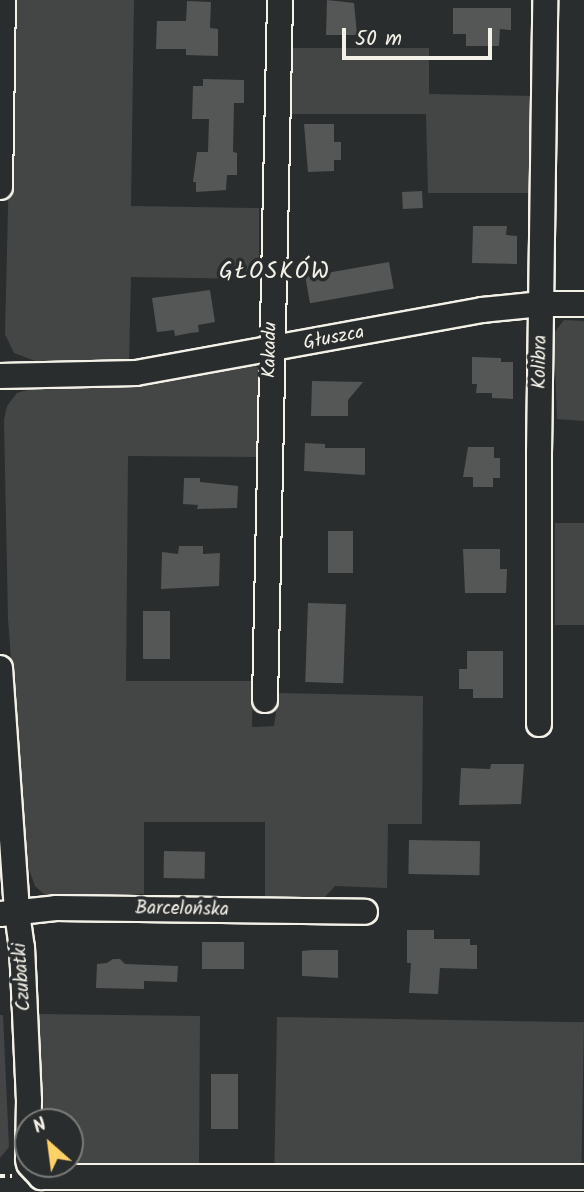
<!DOCTYPE html>
<html>
<head>
<meta charset="utf-8">
<style>
	body { margin:0 }
	#map { position:relative; width:584px; height:1192px; overflow:hidden; background:#2a2d2e; font-family:Kalam,sans-serif }
	div>[style] { position:absolute }
	[style*='--x'] { left:calc(var(--x)*1px); top:calc(var(--y)*1px); width:calc(var(--w)*1px); rotate:calc(var(--a)*1deg) }
	.green>* { inset:0; background:#444645; transform-origin:0 0 }
	.building>* { inset:0; background:#555756; transform-origin:0 0 }
	.path>* { height:3.5px; margin-top:-1.75px; transform-origin:0; background:repeating-linear-gradient(90deg,#f4f1e8 0 5px,transparent 0 10px) }
	.roads { filter:drop-shadow(2px 0 #f4f1e8) drop-shadow(-2px 0 #f4f1e8) drop-shadow(0 2px #f4f1e8) drop-shadow(0 -2px #f4f1e8) }
	.minor>* { height:24px; margin:-12px; padding:0 12px; transform-origin:12px; border-radius:12px; background:#2a2d2e }
	span { translate:-50% -50%; white-space:nowrap; text-align:center; line-height:1.15; -webkit-text-stroke:7px #2a2d2e; paint-order:stroke }
	.street-label { font-size:19px; color:#f4f1e8 }
	.quarter-label { font-size:23px; color:#f4f1e8; letter-spacing:2px }
	.north { position:absolute; left:14px; top:1108px; width:70px; height:70px; box-sizing:border-box; background:#2a2d2e; border:2px solid #7b7b78; border-radius:50%; rotate:332deg; font-size:19px; font-weight:700; line-height:28px; text-align:center; color:#f4f1e8 }
	.north::after { content:''; display:block; margin:auto; width:24px; height:32px; background:#ffd166; clip-path:polygon(50% 0,100% 100%,50% 72%,0 100%) }
	.scale { position:absolute; left:342px; top:28px; width:150px; height:32px; box-sizing:border-box; border:4px solid #f4f1e8; border-top:0; padding-left:9px; font-size:21px; line-height:24px; white-space:nowrap; color:#f4f1e8; -webkit-text-stroke:5px #2a2d2e; paint-order:stroke }
</style>
</head>
<body>
<div id="map">
	<div class="green">
		<div style="clip-path:polygon(13px 0,134px 0,131px 206px,259px 208px,259px 279px,131px 277px,129px 362px,57px 369px,14px 353px,5px 334px)"></div>
		<div style="clip-path:polygon(289px 48px,429px 48px,429px 94px,536px 96px,532px 193px,428px 193px,426px 114px,289px 114px)"></div>
		<div style="clip-path:polygon(564px 320px,584px 321px,584px 421px,557px 419px,554px 333px)"></div>
		<div style="clip-path:polygon(250px 361px,263px 372px,256px 457px,128px 456px,126px 681px,253px 681px,252px 727px,274px 726px,279px 693px,423px 696px,422px 824px,388px 824px,387px 888px,335px 886px,325px 897px,265px 897px,265px 822px,144px 822px,144px 894px,45px 895px,35px 886px,26px 861px,8px 619px,4px 420px,7px 406px,17px 393px,38px 387px)"></div>
		<div style="left:555px;top:523px;width:29px;height:102px"></div>
		<div style="clip-path:polygon(39px 1014px,200px 1016px,199px 1166px,70px 1163px,70px 1122px,44px 1122px)"></div>
		<div style="clip-path:polygon(0 1015px,3px 1015px,9px 1147px,0 1158px)"></div>
		<div style="left:277px;top:1017px;width:307px;height:149px;rotate:1deg"></div>
	</div>
	<div class="building">
		<div style="clip-path:polygon(327px 0,354px 3px,357px 35px,326px 35px)"></div>
		<div style="clip-path:polygon(187px 1px,211px 2px,210px 28px,218px 29px,218px 56px,186px 55px,186px 49px,156px 49px,157px 21px,186px 21px)"></div>
		<div style="clip-path:polygon(453px 8px,511px 8px,511px 30px,500px 29px,499px 46px,466px 46px,466px 34px,453px 34px)"></div>
		<div style="clip-path:polygon(203px 79px,244px 80px,244px 103px,234px 103px,233px 152px,237px 153px,237px 175px,227px 175px,226px 190px,196px 192px,196px 182px,193px 182px,197px 152px,208px 152px,209px 119px,192px 119px,193px 86px,203px 86px)"></div>
		<div style="clip-path:polygon(304px 124px,334px 124px,334px 142px,341px 142px,341px 160px,334px 160px,334px 171px,308px 172px)"></div>
		<div style="left:422px;top:191px;width:17px;height:20px;rotate:87deg"></div>
		<div style="clip-path:polygon(473px 226px,507px 226px,506px 235px,517px 236px,517px 264px,472px 263px)"></div>
		<div style="left:389px;top:262px;width:27px;height:85px;rotate:80deg"></div>
		<div style="clip-path:polygon(210px 290px,215px 322px,198px 325px,199px 332px,190px 333px,175px 336px,174px 330px,157px 332px,152px 298px)"></div>
		<div style="clip-path:polygon(472px 357px,501px 358px,501px 362px,513px 362px,513px 399px,492px 398px,492px 393px,476px 393px,477px 384px,472px 384px)"></div>
		<div style="clip-path:polygon(312px 381px,363px 382px,348px 400px,348px 416px,311px 416px)"></div>
		<div style="clip-path:polygon(305px 443px,325px 444px,325px 448px,365px 448px,365px 475px,304px 471px)"></div>
		<div style="clip-path:polygon(468px 447px,494px 447px,494px 458px,500px 458px,500px 478px,493px 478px,493px 487px,473px 487px,473px 477px,463px 477px)"></div>
		<div style="clip-path:polygon(184px 478px,200px 478px,200px 482px,238px 486px,237px 508px,197px 509px,198px 505px,183px 504px)"></div>
		<div style="left:328px;top:531px;width:25px;height:42px"></div>
		<div style="clip-path:polygon(179px 546px,203px 546px,203px 554px,220px 553px,219px 586px,161px 589px,162px 552px,178px 554px)"></div>
		<div style="clip-path:polygon(463px 549px,500px 549px,500px 569px,507px 569px,506px 593px,465px 593px)"></div>
		<div style="left:308px;top:603px;width:38px;height:79px;rotate:2deg"></div>
		<div style="left:143px;top:611px;width:27px;height:48px"></div>
		<div style="clip-path:polygon(467px 651px,503px 651px,503px 698px,473px 698px,473px 689px,459px 689px,459px 669px,467px 669px)"></div>
		<div style="clip-path:polygon(491px 764px,524px 764px,521px 804px,459px 805px,461px 768px,490px 769px)"></div>
		<div style="left:409px;top:840px;width:71px;height:34px;rotate:1deg"></div>
		<div style="left:164px;top:851px;width:41px;height:27px;rotate:1deg"></div>
		<div style="clip-path:polygon(407px 930px,434px 930px,434px 939px,470px 939px,470px 945px,477px 945px,477px 969px,440px 968px,438px 994px,409px 993px,411px 963px,407px 963px)"></div>
		<div style="left:202px;top:942px;width:42px;height:27px"></div>
		<div style="clip-path:polygon(312px 950px,338px 950px,338px 978px,302px 976px,302px 951px)"></div>
		<div style="clip-path:polygon(113px 959px,120px 959px,125px 964px,178px 966px,177px 982px,144px 981px,144px 989px,96px 988px,97px 964px,107px 963px)"></div>
		<div style="left:238px;top:1074px;width:55px;height:27px;rotate:90deg"></div>
	</div>
	<div class="path">
		<div style="--x:0;--y:1176;--w:12;--a:0"></div>
	</div>
	<div class="roads">
		<div class="minor">
			<div style="--x:0;--y:187;--w:187;--a:-89.1"></div>
			<div style="--x:0;--y:376;--w:136;--a:-1.3"></div>
			<div style="--x:136;--y:373;--w:352;--a:-10.3"></div>
			<div style="--x:482;--y:310;--w:60;--a:-5.7"></div>
			<div style="--x:542;--y:304;--w:42;--a:0"></div>
			<div style="--x:0;--y:668;--w:246;--a:86"></div>
			<div style="--x:17;--y:913;--w:34;--a:82"></div>
			<div style="--x:22;--y:947;--w:153;--a:87.4"></div>
			<div style="--x:29;--y:1100;--w:60;--a:91"></div>
			<div style="--x:265;--y:700;--w:700;--a:-88.77"></div>
			<div style="--x:539;--y:724;--w:271;--a:-90"></div>
			<div style="--x:539;--y:453;--w:453;--a:-89.2"></div>
			<div style="--x:1;--y:914;--w:55;--a:-6.2"></div>
			<div style="--x:56;--y:908;--w:309;--a:0.7"></div>
			<div style="--x:29;--y:1164;--w:18;--a:47"></div>
			<div style="--x:41;--y:1177;--w:543;--a:0"></div>
		</div>
	</div>
	<div class="street-label">
		<span style="left:334px;top:339px;rotate:-11deg">Głuszca</span>
		<span style="left:271px;top:350px;rotate:-89deg">Kakadu</span>
		<span style="left:541px;top:362px;rotate:-89deg">Kolibra</span>
		<span style="left:182px;top:910px;rotate:1deg">Barcelońska</span>
		<span style="left:23px;top:977px;rotate:-94deg">Czubatki</span>
	</div>
	<div class="quarter-label">
		<span style="left:275px;top:272px">GŁOSKÓW</span>
	</div>
	<div class="north">N</div>
	<div class="scale">50 m</div>
</div>
</body>
</html>
